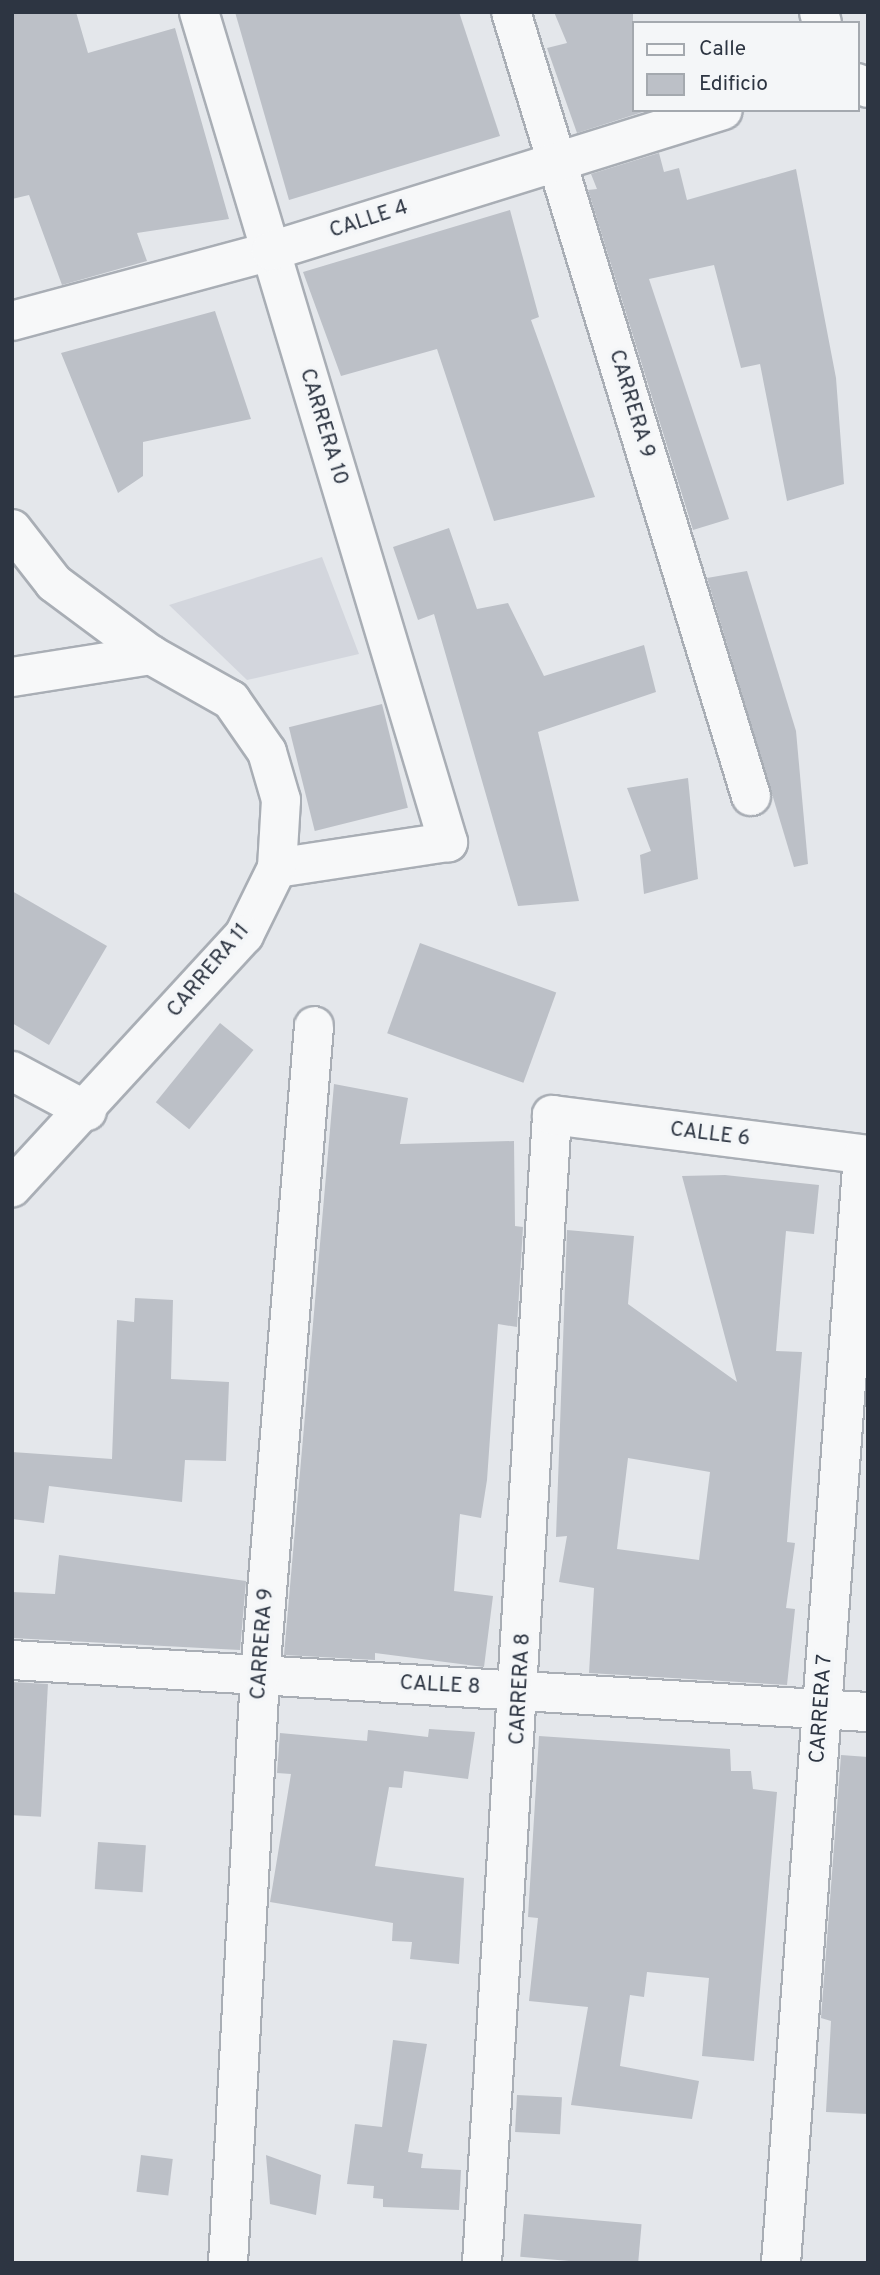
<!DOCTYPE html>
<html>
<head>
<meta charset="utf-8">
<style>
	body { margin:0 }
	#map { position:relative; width:880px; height:2275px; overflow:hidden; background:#e4e7eb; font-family:Overpass,sans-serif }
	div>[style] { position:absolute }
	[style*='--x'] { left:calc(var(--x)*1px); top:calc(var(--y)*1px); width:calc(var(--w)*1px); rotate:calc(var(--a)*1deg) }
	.built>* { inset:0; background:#d3d6dd }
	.building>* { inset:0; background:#bcc0c7; transform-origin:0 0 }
	.roads { filter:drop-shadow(2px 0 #a9aeb5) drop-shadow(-2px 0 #a9aeb5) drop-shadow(0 2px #a9aeb5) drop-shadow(0 -2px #a9aeb5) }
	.minor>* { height:38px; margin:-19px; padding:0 19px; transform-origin:19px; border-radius:19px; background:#f7f8f9 }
	.tertiary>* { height:38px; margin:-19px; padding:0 19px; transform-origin:19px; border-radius:19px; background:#f7f8f9 }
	span { translate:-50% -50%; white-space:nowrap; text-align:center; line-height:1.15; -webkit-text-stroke:7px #f4f6f8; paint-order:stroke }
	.street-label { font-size:21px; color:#2d3542 }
	.frame { position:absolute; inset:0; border:14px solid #2d3542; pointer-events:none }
	.legend { position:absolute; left:632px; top:21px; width:228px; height:91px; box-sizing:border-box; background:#f4f6f8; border:2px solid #a4a9af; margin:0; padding:9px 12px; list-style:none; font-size:21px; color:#2d3542 }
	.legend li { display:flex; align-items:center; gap:14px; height:35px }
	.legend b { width:35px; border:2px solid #a4a9af }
</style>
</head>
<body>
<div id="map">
	<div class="built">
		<div style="clip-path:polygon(322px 557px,359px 654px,247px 680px,169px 605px)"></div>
	</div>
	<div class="building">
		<div style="clip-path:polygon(12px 12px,76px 12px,88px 53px,175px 28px,229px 219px,137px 233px,147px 261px,62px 285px,29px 195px,12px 199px)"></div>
		<div style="clip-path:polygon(235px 12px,459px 12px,500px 136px,289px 200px)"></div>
		<div style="clip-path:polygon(554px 12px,633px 12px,633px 110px,649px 110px,577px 133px,547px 48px,567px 43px)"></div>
		<div style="clip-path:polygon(659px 153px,664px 172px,679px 168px,687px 200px,796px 169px,836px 378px,844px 484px,787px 501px,760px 364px,741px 368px,714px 265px,649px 279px,729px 519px,693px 530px,588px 190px,597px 189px,591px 174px)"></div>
		<div style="clip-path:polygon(510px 210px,539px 317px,531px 320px,595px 497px,494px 521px,437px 349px,341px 376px,303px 272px)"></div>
		<div style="clip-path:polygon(215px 311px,251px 419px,143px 442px,143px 476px,118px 493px,61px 353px)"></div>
		<div style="clip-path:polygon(449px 528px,477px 609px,508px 603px,544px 676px,644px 645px,656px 692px,538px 732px,579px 901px,518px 906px,434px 614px,418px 620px,393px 547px)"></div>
		<div style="clip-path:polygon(747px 571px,796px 731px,808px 864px,794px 867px,707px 578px)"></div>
		<div style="left:382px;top:704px;width:107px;height:96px;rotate:76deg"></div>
		<div style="clip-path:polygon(688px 778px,698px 879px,644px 894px,640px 855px,651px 851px,627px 788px)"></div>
		<div style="clip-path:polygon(12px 891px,107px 946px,49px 1045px,12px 1023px)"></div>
		<div style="left:420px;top:943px;width:145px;height:96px;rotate:20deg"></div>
		<div style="left:220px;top:1023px;width:43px;height:102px;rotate:39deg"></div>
		<div style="clip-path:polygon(334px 1084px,408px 1098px,400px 1144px,514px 1141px,515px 1226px,523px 1227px,517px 1327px,498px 1324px,487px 1480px,481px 1518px,460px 1514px,454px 1591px,493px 1596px,484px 1667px,375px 1653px,375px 1660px,284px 1655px)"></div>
		<div style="clip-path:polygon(evenodd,725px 1175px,819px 1185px,814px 1234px,786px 1231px,776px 1351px,802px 1352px,787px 1542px,795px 1543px,786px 1608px,795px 1609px,787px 1685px,589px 1673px,594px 1588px,559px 1582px,567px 1536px,556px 1537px,567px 1230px,634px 1236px,628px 1304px,737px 1382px,682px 1176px,725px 1175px,628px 1458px,710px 1472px,699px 1560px,617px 1549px,628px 1458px)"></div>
		<div style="clip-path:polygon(135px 1298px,173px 1300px,171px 1379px,229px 1382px,226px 1461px,185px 1460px,182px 1502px,49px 1486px,44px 1523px,12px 1519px,12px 1452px,112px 1459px,117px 1320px,134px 1322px)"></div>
		<div style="clip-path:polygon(59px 1555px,246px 1581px,240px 1650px,12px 1638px,12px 1592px,55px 1594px)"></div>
		<div style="left:12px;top:1682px;width:36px;height:133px;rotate:3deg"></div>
		<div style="clip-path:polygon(429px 1729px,475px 1732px,468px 1779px,404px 1771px,402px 1788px,389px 1787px,375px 1866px,464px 1878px,459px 1964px,410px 1959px,412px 1942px,392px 1941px,393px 1923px,270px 1902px,291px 1774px,277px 1773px,280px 1733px,367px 1741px,368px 1730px,428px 1737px)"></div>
		<div style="clip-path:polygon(539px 1736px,730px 1749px,731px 1771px,751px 1771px,753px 1789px,777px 1792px,754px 2061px,702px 2056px,709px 1978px,647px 1972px,644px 1997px,630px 1995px,620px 2066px,699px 2081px,692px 2119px,571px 2105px,588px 2007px,529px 2001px,538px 1918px,528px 1917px)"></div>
		<div style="clip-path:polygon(841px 1755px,868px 1757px,868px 2114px,826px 2112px,831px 2021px,821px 2018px)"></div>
		<div style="left:98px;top:1842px;width:48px;height:47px;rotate:4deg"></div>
		<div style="clip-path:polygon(393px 2040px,427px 2044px,408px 2152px,423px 2154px,421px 2168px,461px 2170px,459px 2210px,383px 2207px,383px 2199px,373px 2198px,374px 2186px,347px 2184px,355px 2124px,382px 2127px)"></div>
		<div style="left:517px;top:2095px;width:45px;height:37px;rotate:3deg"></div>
		<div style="left:141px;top:2155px;width:32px;height:37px;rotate:7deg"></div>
		<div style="clip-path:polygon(266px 2155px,321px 2175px,316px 2215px,270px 2204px)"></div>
		<div style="left:524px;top:2214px;width:118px;height:43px;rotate:5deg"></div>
	</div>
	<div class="roads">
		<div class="minor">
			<div style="--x:199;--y:12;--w:867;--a:73.3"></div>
			<div style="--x:448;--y:842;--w:173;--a:171.4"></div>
			<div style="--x:511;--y:12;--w:820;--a:72.98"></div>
			<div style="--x:819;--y:12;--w:11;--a:75"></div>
			<div style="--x:12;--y:677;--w:141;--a:-9"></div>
			<div style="--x:12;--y:1071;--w:85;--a:28.1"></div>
			<div style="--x:12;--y:1660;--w:858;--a:3.48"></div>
			<div style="--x:228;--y:2263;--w:589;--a:-86.88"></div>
			<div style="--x:260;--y:1675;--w:651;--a:-85.24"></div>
			<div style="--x:482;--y:2263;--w:1150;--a:-86.51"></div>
			<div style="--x:552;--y:1115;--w:319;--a:7.2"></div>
			<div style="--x:781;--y:2263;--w:1111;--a:-85.77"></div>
		</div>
		<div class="tertiary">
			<div style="--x:857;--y:83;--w:12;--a:24"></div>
			<div style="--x:12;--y:321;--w:268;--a:-15.1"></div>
			<div style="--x:271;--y:251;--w:473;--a:-17.3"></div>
			<div style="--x:12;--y:529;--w:68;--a:52.1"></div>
			<div style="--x:54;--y:583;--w:121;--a:36.6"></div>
			<div style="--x:151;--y:655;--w:92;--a:29.4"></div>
			<div style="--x:231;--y:700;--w:63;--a:55.3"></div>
			<div style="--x:267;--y:752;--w:50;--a:73.7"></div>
			<div style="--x:281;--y:800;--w:68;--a:93.4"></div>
			<div style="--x:277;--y:868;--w:75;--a:116.2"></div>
			<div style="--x:244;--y:935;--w:343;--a:132.6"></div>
		</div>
	</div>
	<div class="street-label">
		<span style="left:369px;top:220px;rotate:-18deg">CALLE 4</span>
		<span style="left:631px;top:404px;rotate:73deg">CARRERA 9</span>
		<span style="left:323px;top:427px;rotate:73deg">CARRERA 10</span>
		<span style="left:209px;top:971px;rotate:-50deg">CARRERA 11</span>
		<span style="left:710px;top:1135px;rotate:7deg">CALLE 6</span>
		<span style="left:263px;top:1644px;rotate:-86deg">CARRERA 9</span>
		<span style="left:440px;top:1686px;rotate:3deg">CALLE 8</span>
		<span style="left:521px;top:1689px;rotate:-87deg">CARRERA 8</span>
		<span style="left:822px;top:1709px;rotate:-86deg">CARRERA 7</span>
	</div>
	<div class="frame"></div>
	<ul class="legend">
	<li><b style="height:9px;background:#f7f8f9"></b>Calle</li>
	<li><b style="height:19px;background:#bcc0c7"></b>Edificio</li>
	</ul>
</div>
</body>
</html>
